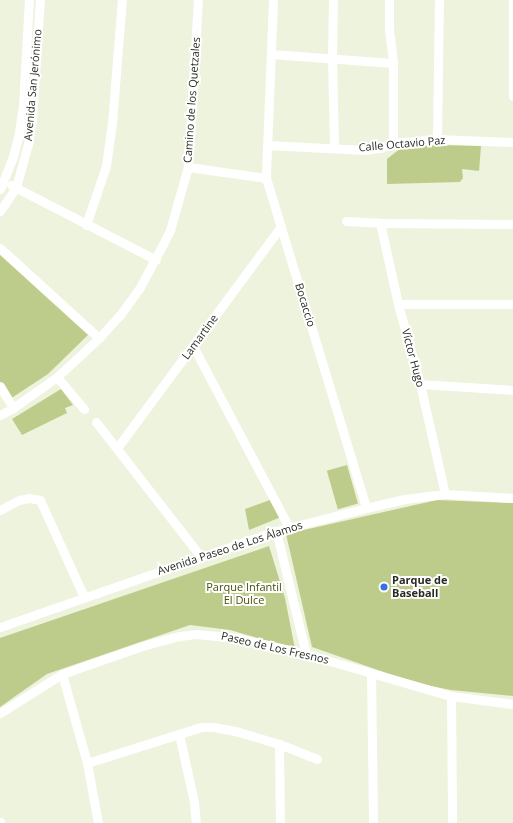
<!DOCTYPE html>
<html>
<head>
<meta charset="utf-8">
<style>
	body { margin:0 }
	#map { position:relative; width:513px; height:823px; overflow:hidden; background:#eef3dd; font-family:"Open Sans",sans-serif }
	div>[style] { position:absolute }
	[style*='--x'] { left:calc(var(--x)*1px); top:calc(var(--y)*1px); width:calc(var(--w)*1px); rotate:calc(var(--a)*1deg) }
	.green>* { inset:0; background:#becc8b; transform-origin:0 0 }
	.minor>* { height:9px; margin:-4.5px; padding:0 4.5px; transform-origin:4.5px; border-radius:4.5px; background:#fff }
	.dots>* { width:11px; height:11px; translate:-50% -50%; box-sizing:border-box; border:2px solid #fff; border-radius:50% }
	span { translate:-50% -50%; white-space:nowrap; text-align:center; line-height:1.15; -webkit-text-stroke:4px #fff; paint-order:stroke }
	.street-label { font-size:11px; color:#2a2c23 }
	.poi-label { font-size:11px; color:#2a2c23; font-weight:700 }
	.left { translate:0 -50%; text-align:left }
	.park-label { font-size:11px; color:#465007 }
</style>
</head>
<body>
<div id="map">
	<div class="green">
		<div style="clip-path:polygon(440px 145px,481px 146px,479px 171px,462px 169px,463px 178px,460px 182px,387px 184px,387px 159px,401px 148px)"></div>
		<div style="clip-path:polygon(0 255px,88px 335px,48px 374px,10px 399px,0 382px)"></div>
		<div style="clip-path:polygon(61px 389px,73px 405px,65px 408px,67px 413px,22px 435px,12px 419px)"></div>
		<div style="left:347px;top:465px;width:40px;height:21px;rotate:74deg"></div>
		<div style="clip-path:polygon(270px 500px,281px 517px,249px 530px,245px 509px)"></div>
		<div style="clip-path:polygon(437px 500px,513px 503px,513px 696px,451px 690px,421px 684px,395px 676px,312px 647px,286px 534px)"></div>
		<div style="clip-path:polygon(269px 546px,285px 598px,295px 649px,230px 630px,190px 625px,47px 674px,0 707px,0 638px)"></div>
	</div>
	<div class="minor">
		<div style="--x:273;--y:0;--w:178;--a:92.3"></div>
		<div style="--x:266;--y:178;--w:345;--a:73.1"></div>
		<div style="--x:333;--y:0;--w:58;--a:91"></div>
		<div style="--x:332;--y:58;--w:90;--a:88.7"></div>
		<div style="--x:389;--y:0;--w:29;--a:90"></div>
		<div style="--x:389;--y:29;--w:34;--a:83"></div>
		<div style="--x:393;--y:63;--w:80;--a:90"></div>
		<div style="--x:513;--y:0;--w:96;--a:90"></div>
		<div style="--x:271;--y:54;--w:122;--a:4.2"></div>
		<div style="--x:437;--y:139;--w:139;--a:-89.2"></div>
		<div style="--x:267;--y:145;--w:98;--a:2.9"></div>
		<div style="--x:365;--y:150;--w:15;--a:-8"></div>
		<div style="--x:380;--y:148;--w:14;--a:-21"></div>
		<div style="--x:393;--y:143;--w:44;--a:-5.2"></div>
		<div style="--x:437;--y:139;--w:76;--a:2.3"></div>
		<div style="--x:188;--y:167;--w:79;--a:8"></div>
		<div style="--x:11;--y:185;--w:163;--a:27.3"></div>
		<div style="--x:0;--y:189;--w:35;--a:-68"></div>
		<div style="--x:13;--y:157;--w:25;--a:-76"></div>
		<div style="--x:19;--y:133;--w:27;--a:-82"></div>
		<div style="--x:23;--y:106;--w:106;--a:-86.8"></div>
		<div style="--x:0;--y:211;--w:29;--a:-56"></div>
		<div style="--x:16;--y:187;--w:45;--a:-74.4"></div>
		<div style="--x:28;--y:144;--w:25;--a:-81"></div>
		<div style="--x:32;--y:119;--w:119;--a:-86.2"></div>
		<div style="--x:346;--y:221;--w:34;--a:3"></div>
		<div style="--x:380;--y:223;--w:133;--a:0.4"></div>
		<div style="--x:380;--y:223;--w:83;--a:77.5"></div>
		<div style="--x:398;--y:304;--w:83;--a:74.6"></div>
		<div style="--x:420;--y:384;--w:113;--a:77.2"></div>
		<div style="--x:86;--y:225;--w:62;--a:-71.3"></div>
		<div style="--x:106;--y:166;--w:43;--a:-82.1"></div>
		<div style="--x:112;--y:123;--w:123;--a:-85.4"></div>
		<div style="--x:0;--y:248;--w:134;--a:42.3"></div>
		<div style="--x:398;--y:304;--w:115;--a:0"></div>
		<div style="--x:193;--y:346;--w:205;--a:62.1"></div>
		<div style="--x:57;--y:377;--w:42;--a:49.8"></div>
		<div style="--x:420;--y:384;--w:93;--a:3.7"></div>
		<div style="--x:0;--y:386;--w:26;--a:59"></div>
		<div style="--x:0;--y:415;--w:15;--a:-28"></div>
		<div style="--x:13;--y:408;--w:54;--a:-35.2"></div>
		<div style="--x:57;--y:377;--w:57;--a:-42.9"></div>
		<div style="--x:99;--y:338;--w:31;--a:-48"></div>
		<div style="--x:120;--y:315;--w:32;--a:-54"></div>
		<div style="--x:139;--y:289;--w:51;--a:-61.9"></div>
		<div style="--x:163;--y:244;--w:16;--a:-63"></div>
		<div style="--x:170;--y:230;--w:66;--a:-74.1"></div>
		<div style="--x:188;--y:167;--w:167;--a:-86.6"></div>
		<div style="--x:96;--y:422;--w:171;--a:52.1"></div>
		<div style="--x:117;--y:448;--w:276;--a:-53.5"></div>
		<div style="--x:0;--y:510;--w:21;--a:-28"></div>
		<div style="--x:19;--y:500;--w:10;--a:-11"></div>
		<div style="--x:29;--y:498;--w:11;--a:10"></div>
		<div style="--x:40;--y:500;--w:107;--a:65.6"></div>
		<div style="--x:276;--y:531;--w:127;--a:76.3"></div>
		<div style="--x:0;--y:627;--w:292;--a:-19.2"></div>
		<div style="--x:276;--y:531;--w:93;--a:-14.3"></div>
		<div style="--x:366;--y:508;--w:40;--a:-13"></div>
		<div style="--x:405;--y:499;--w:40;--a:-7.1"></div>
		<div style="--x:445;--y:494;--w:68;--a:3.4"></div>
		<div style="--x:62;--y:674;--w:92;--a:74.3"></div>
		<div style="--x:87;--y:763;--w:61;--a:79.6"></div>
		<div style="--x:371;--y:674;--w:149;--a:89.2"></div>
		<div style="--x:451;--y:696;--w:127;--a:89.5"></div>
		<div style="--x:0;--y:713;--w:73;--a:-32.2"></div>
		<div style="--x:62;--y:674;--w:85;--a:-19.3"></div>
		<div style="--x:142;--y:646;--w:39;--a:-15"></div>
		<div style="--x:180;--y:636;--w:16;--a:-7"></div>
		<div style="--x:196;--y:634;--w:42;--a:5.4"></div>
		<div style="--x:238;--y:638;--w:70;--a:13.2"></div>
		<div style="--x:306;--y:654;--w:151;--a:16.2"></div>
		<div style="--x:451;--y:696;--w:63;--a:7.4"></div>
		<div style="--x:179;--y:734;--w:70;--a:77.6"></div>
		<div style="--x:194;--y:802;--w:21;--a:85"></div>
		<div style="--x:279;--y:744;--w:79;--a:89.3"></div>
		<div style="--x:87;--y:763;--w:120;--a:-17.5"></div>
		<div style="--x:201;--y:727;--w:13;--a:0"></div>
		<div style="--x:214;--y:727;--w:25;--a:11"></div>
		<div style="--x:239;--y:732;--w:42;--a:16.7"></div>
		<div style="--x:279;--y:744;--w:41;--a:21.5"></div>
		<div style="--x:0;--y:822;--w:1;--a:90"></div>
	</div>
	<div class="dots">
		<div style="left:384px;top:587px;background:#3673e1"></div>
	</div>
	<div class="street-label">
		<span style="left:33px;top:85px;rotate:-85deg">Avenida San Jerónimo</span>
		<span style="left:192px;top:100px;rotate:-86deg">Camino de los Quetzales</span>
		<span style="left:402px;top:144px;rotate:-5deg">Calle Octavio Paz</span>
		<span style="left:305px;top:305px;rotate:73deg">Bocaccio</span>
		<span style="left:200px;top:337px;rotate:-54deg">Lamartine</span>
		<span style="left:413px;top:358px;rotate:75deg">Víctor Hugo</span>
		<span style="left:230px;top:548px;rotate:-18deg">Avenida Paseo de Los Álamos</span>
		<span style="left:275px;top:648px;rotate:13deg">Paseo de Los Fresnos</span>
	</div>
	<div class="poi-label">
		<span class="left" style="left:392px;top:587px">Parque de<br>Baseball</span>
	</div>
	<div class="park-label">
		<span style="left:244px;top:594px">Parque Infantil<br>El Dulce</span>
	</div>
</div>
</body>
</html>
